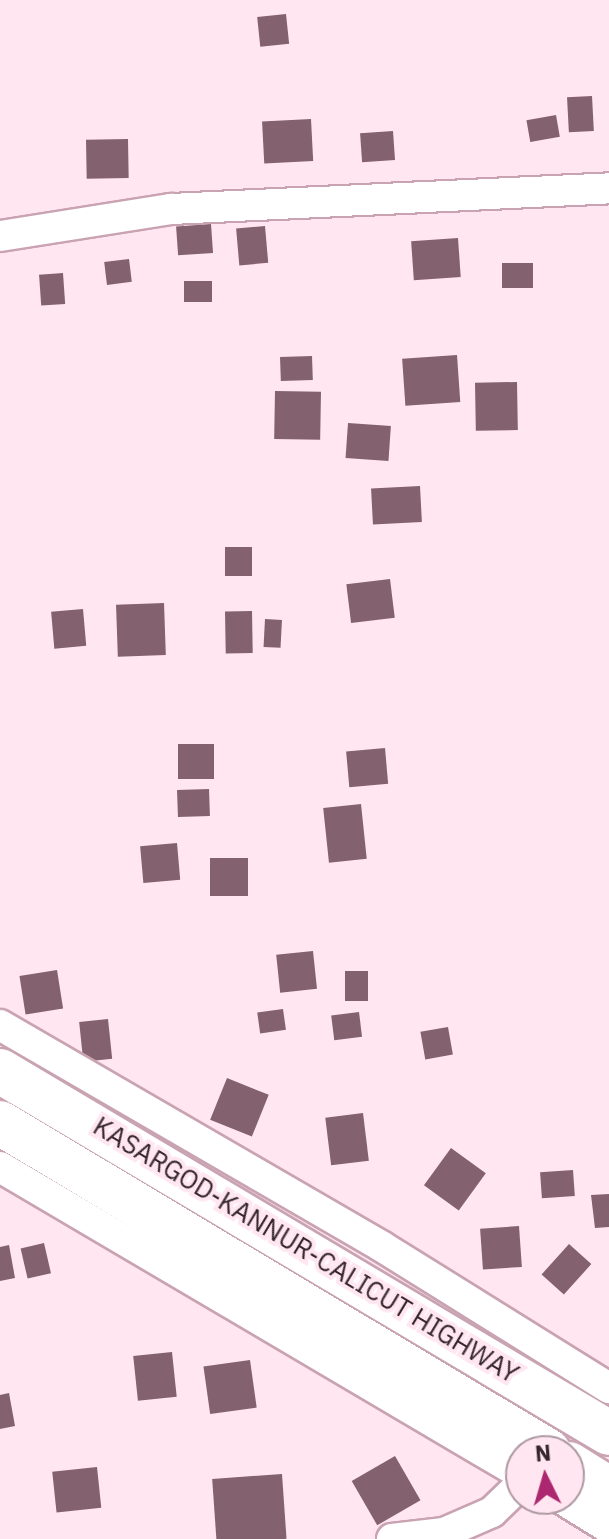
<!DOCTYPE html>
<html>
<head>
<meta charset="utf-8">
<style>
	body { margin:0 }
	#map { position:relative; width:609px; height:1539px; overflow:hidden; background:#ffe6f0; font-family:"IBM Plex Sans",sans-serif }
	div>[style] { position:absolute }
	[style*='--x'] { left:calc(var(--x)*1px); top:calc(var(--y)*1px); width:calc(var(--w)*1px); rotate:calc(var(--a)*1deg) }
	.building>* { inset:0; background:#83616f; transform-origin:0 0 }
	.roads { filter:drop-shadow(2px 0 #c9a3b2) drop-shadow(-2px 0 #c9a3b2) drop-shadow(0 2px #c9a3b2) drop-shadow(0 -2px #c9a3b2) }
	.minor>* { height:30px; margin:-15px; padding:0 15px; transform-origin:15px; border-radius:15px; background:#fff }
	.highway>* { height:44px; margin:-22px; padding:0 22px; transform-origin:22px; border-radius:22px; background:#fff }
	span { translate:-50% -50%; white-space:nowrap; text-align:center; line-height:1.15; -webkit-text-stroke:8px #ffe6f0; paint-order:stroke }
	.street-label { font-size:26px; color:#35262c }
	.north { position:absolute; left:505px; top:1435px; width:80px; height:80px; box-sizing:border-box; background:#ffe6f0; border:2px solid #ae99a2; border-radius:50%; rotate:355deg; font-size:22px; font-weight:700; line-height:32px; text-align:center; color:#35262c }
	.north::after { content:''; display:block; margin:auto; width:28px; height:36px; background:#ac276f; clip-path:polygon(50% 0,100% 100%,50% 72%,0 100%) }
</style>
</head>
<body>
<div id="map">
	<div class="building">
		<div style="left:286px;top:14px;width:30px;height:29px;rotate:84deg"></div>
		<div style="left:592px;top:96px;width:35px;height:25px;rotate:87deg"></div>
		<div style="left:556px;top:115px;width:22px;height:30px;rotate:80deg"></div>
		<div style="left:311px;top:119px;width:42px;height:49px;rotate:87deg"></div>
		<div style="left:393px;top:131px;width:29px;height:33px;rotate:86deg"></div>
		<div style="left:128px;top:139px;width:39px;height:42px;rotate:89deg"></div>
		<div style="left:211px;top:224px;width:29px;height:35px;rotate:86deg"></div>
		<div style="left:265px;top:226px;width:37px;height:29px;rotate:85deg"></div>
		<div style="left:458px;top:238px;width:39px;height:47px;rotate:86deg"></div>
		<div style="left:129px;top:259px;width:23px;height:25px;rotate:83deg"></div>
		<div style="left:533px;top:263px;width:25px;height:31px;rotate:90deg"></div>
		<div style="left:63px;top:273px;width:31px;height:24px;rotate:86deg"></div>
		<div style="left:184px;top:281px;width:28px;height:21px"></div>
		<div style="left:457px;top:355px;width:47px;height:55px;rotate:86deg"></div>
		<div style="left:312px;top:356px;width:24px;height:32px;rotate:88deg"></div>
		<div style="left:517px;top:382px;width:48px;height:42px;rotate:89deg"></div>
		<div style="left:275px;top:391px;width:46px;height:48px;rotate:1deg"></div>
		<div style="left:348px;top:423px;width:43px;height:35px;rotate:4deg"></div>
		<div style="left:420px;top:486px;width:36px;height:49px;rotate:87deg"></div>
		<div style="left:225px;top:547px;width:27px;height:29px"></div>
		<div style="left:390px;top:579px;width:39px;height:44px;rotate:83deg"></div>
		<div style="left:164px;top:603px;width:52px;height:48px;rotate:88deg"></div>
		<div style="left:83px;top:609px;width:37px;height:32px;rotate:85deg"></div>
		<div style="left:252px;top:611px;width:42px;height:27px;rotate:89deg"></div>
		<div style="left:265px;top:619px;width:17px;height:28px;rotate:3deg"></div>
		<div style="left:178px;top:744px;width:36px;height:35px"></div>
		<div style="left:385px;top:748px;width:36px;height:39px;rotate:85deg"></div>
		<div style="left:209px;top:789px;width:27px;height:32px;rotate:88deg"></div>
		<div style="left:361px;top:804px;width:55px;height:38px;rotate:84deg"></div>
		<div style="left:177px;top:843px;width:37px;height:37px;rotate:85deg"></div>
		<div style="left:210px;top:858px;width:38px;height:38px"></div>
		<div style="left:313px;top:951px;width:38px;height:37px;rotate:84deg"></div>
		<div style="left:57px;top:970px;width:39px;height:38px;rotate:81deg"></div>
		<div style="left:345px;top:971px;width:23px;height:30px"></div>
		<div style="left:283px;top:1009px;width:21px;height:26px;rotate:82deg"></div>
		<div style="left:359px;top:1012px;width:25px;height:28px;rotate:83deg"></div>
		<div style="left:108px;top:1019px;width:40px;height:29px;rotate:84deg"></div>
		<div style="left:448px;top:1027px;width:28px;height:28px;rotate:80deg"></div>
		<div style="left:227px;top:1078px;width:45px;height:45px;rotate:22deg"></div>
		<div style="left:363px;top:1113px;width:48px;height:38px;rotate:83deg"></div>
		<div style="left:451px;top:1148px;width:43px;height:46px;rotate:36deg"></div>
		<div style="left:573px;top:1170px;width:26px;height:33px;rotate:86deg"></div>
		<div style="clip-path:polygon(609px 1194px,609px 1227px,595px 1228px,591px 1195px)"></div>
		<div style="left:519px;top:1226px;width:41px;height:39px;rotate:86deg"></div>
		<div style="left:44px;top:1243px;width:31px;height:24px;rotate:77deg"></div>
		<div style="left:569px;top:1244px;width:30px;height:41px;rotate:42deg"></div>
		<div style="clip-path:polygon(9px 1245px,15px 1278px,0 1281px,0 1247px)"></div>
		<div style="left:172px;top:1352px;width:45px;height:39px;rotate:84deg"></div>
		<div style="left:250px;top:1360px;width:48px;height:47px;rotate:82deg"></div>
		<div style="clip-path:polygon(9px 1393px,15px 1426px,0 1429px,0 1395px)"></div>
		<div style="left:395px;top:1456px;width:51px;height:50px;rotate:60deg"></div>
		<div style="left:97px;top:1467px;width:41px;height:45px;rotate:84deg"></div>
		<div style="left:282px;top:1474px;width:65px;height:70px;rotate:86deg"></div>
	</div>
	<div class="roads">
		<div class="minor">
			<div style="--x:0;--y:236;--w:173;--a:-9"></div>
			<div style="--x:171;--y:209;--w:439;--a:-2.7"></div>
			<div style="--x:0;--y:1025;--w:440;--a:30.1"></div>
			<div style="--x:381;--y:1246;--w:269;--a:31.9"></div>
			<div style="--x:0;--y:1167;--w:605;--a:30.51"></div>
			<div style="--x:562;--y:1499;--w:55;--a:31.7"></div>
			<div style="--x:392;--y:1539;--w:52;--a:-6.6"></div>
			<div style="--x:444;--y:1533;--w:52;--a:-23.6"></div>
			<div style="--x:492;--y:1512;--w:40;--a:-44"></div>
		</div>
		<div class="highway">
			<div style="--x:0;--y:1071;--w:708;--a:30.73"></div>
			<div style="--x:0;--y:1123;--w:639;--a:30.9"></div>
			<div style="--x:569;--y:1464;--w:47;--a:32"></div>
		</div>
	</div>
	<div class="street-label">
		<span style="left:306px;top:1250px;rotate:31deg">KASARGOD-KANNUR-CALICUT HIGHWAY</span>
	</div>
	<div class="north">N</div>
</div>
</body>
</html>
